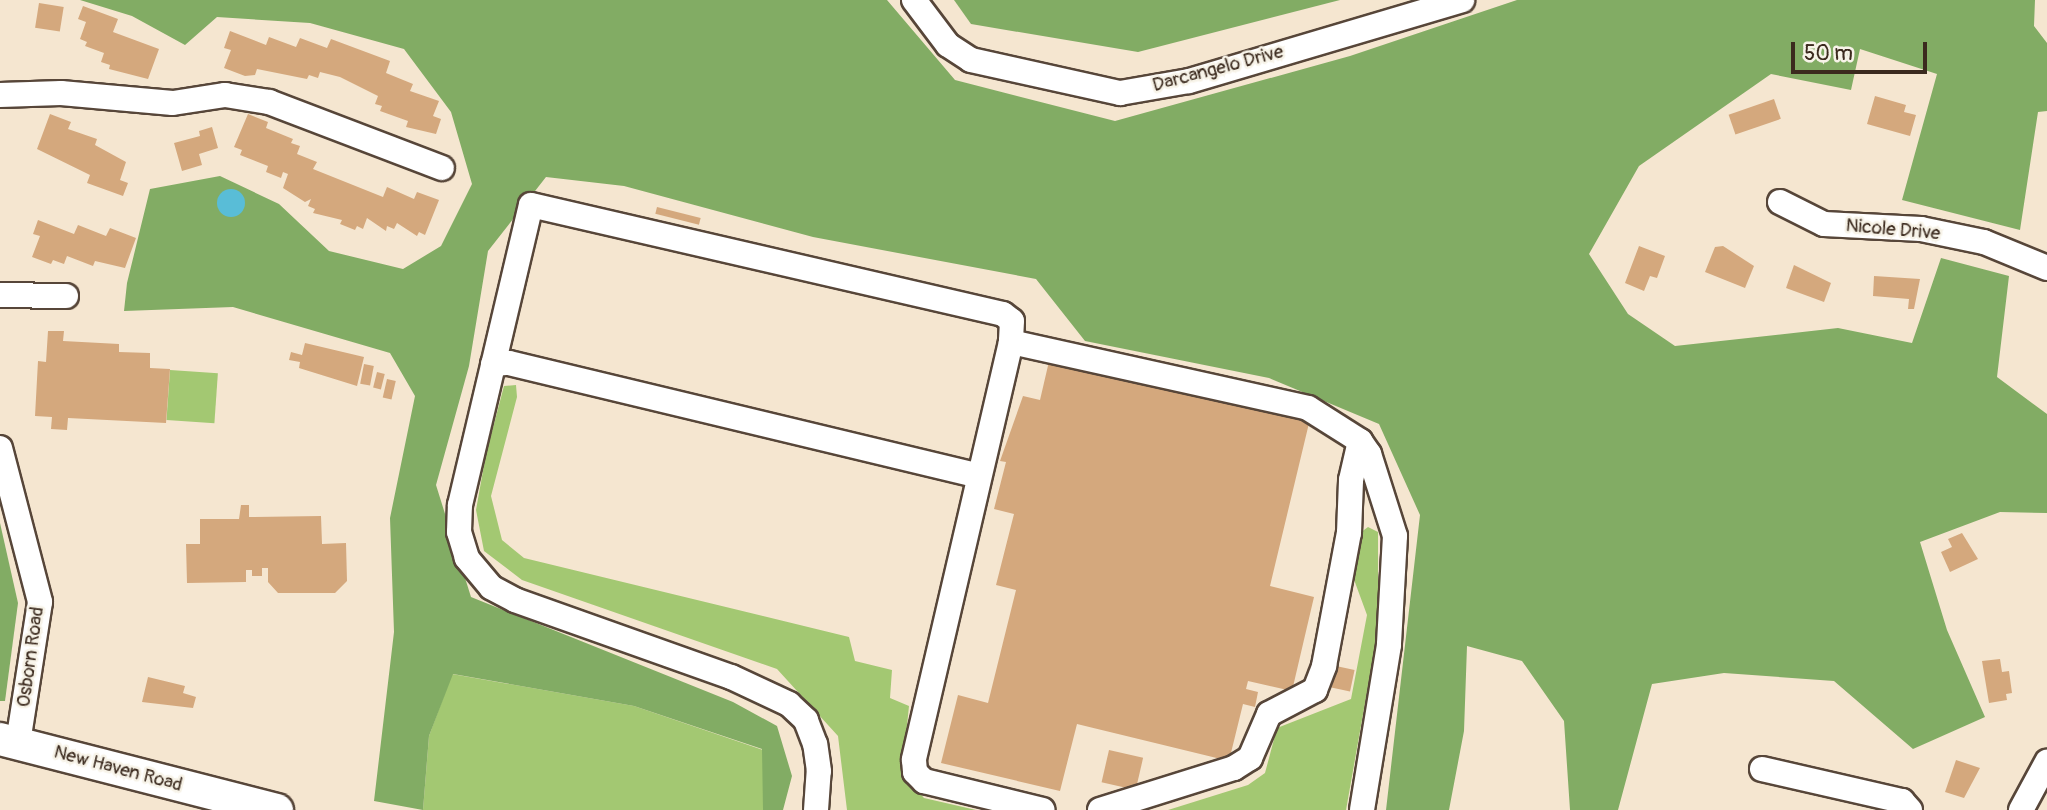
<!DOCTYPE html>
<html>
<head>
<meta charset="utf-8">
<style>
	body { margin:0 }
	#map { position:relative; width:2047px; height:810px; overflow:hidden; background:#f5e6d0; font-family:Pangolin,sans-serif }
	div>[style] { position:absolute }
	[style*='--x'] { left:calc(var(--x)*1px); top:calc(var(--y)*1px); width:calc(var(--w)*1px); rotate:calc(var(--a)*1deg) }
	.green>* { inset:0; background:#a3c872; transform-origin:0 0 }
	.forest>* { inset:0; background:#82ac64 }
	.water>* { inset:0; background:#59bdd7 }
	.round { border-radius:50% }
	.building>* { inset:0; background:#d4a87d; transform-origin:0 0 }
	.roads { filter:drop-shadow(2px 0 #574639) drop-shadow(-2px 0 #574639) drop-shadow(0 2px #574639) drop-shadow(0 -2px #574639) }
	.minor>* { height:24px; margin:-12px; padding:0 12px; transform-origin:12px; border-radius:12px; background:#fff }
	.major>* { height:32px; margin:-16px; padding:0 16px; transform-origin:16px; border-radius:16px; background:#fff }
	span { translate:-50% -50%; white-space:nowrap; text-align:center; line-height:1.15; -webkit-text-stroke:5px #f7f3e8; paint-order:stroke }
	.street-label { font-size:19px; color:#3b2a1e }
	.scale { position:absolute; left:1791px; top:42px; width:136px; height:32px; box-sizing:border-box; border:4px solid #3b2a1e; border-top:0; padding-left:9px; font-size:21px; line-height:24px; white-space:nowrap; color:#3b2a1e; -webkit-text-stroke:5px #f7f3e8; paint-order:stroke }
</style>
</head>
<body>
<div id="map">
	<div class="green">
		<div style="left:170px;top:370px;width:48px;height:50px;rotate:4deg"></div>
		<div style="clip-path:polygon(516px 385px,517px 397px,491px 496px,502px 540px,524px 558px,849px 637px,855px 661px,892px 670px,890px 698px,909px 706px,902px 774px,924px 798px,976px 810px,847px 810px,838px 736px,777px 669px,522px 580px,484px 551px,476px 510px,486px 454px,504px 386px)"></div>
		<div style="clip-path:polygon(1368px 527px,1378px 532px,1378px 630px,1346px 810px,1168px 810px,1248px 785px,1265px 773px,1277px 728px,1351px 699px,1367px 615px,1349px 566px,1356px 536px)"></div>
		<div style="clip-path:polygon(452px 674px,634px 706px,763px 750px,763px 810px,423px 810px,429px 736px)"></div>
	</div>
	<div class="forest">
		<div style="clip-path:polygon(80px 0,887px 0,955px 80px,1115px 121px,1350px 56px,1517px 0,2035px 0,2034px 26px,2047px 43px,2047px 111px,2038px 112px,2020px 230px,1902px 200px,1937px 74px,1860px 49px,1851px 90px,1771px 74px,1639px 166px,1589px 254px,1628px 314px,1675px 346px,1838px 328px,1912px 343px,1941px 258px,2009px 276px,1997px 377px,2047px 414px,2047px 513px,2000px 512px,1920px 542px,1947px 630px,1985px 717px,1913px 749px,1834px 681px,1724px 673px,1652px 684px,1618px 810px,1570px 810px,1564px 721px,1522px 661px,1467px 646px,1464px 731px,1449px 810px,1386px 810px,1420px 515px,1379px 424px,1269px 378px,1085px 341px,1036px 279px,813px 237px,624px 186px,546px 177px,488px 251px,469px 366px,436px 485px,471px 597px,733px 702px,777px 726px,792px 776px,783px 810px,763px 810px,762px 749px,634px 706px,453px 674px,429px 736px,423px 810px,374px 801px,394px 632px,390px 518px,415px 396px,390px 353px,233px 307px,124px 311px,127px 283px,150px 189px,220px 176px,279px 204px,329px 251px,403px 269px,441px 246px,472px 184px,451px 112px,404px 49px,310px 23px,217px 17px,185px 45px,132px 16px)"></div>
		<div style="clip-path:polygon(954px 0,1340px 0,1138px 52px,971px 24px)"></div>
		<div style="clip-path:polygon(0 523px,18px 603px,5px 701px,0 701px)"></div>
	</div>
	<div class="water">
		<div class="round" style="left:217px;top:189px;width:28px;height:28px"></div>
	</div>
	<div class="building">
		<div style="left:39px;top:3px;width:25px;height:25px;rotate:9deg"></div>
		<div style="clip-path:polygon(83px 6px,118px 19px,113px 32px,159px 49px,148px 79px,109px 69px,110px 65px,101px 62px,104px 53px,85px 46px,87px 42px,80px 39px,86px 22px,78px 19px)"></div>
		<div style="clip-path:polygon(230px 31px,266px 45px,269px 37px,296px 47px,300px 38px,327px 48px,331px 39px,390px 61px,386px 73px,413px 84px,410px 91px,439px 101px,433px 116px,441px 119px,436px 134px,406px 127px,408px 121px,380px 111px,382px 106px,375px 104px,378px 96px,340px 77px,320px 72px,318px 78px,309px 75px,307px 79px,257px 69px,255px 75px,245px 76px,224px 68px,231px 50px,224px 48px)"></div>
		<div style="clip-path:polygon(1875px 96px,1906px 105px,1904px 112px,1916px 115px,1910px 136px,1867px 124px)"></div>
		<div style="left:1774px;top:99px;width:21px;height:48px;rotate:71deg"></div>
		<div style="clip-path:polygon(50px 114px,71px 122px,68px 129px,97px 139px,95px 145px,126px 162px,120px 180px,128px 183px,123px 196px,87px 183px,90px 175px,37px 149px)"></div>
		<div style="clip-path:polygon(248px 114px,268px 122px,266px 128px,293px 139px,291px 143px,300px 146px,297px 154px,317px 162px,313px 169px,383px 197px,387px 187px,414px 199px,417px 192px,439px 200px,425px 235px,419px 232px,417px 236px,397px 223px,394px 229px,387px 226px,386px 231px,367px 218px,363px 229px,357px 226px,355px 230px,340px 224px,342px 220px,313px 213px,315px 209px,308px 206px,311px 199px,305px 202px,283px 188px,288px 174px,283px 172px,281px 178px,266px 172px,268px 166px,240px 155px,242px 150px,234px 147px)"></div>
		<div style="clip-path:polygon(212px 127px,218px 148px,199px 154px,202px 165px,182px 171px,174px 143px,200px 136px,199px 131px)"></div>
		<div style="left:657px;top:207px;width:45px;height:7px;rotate:14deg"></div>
		<div style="clip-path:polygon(38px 220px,74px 234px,78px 225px,106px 236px,110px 228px,136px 238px,125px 268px,95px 261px,93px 266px,67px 256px,64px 264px,53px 260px,51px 264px,32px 257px,40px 236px,33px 234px)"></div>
		<div style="clip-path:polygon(1639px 246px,1665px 256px,1657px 278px,1650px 276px,1644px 291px,1625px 283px)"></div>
		<div style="clip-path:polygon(1723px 246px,1754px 266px,1745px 288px,1705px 272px,1715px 247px)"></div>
		<div style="clip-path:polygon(1794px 265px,1831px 283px,1824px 302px,1786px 288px)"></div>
		<div style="clip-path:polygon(1874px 276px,1920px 279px,1914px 309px,1908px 309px,1909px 299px,1873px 296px)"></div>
		<div style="clip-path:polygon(48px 331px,64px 331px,63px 341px,119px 344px,119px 352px,150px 353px,150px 368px,170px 369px,166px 423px,68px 418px,67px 430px,51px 429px,52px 417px,35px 416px,38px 361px,46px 362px)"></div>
		<div style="clip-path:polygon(305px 343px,364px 357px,357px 386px,299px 368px,300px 362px,289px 360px,291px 352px,302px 355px)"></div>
		<div style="clip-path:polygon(1050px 357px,1310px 419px,1270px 586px,1314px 597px,1292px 691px,1248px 681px,1246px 689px,1258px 692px,1255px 707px,1243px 704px,1229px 761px,1077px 724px,1060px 791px,941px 763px,958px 695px,988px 703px,1016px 590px,996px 585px,1014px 514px,994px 509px,1006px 462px,1000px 461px,1023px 396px,1040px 400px)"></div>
		<div style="left:364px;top:364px;width:10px;height:20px;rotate:11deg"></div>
		<div style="left:377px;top:372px;width:8px;height:16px;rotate:14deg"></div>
		<div style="left:387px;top:379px;width:9px;height:19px;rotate:13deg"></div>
		<div style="clip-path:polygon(241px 505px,249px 505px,249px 517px,321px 516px,322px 544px,346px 543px,347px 581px,335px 593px,278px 593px,268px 582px,268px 568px,262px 568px,262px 576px,252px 576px,252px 570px,246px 570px,246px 582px,187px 583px,186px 544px,200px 544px,200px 519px,239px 519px)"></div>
		<div style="clip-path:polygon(1962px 533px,1978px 559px,1950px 572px,1941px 552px,1952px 547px,1948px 539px)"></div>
		<div style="clip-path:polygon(2000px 659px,2002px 672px,2009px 671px,2012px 693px,2006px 694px,2007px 700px,1989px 703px,1982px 661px)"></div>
		<div style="left:1336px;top:666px;width:19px;height:22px;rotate:12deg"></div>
		<div style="clip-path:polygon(148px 677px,185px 686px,183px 693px,196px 697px,193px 708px,142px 702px)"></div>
		<div style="left:1109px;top:750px;width:35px;height:33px;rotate:13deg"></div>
		<div style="clip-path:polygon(1956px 760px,1980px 768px,1964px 798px,1945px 792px)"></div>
	</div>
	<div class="roads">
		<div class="minor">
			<div style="--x:914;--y:0;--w:56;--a:52.9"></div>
			<div style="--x:948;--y:45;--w:27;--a:33"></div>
			<div style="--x:971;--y:60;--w:153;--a:12.5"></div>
			<div style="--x:1120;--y:93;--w:70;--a:-9.9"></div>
			<div style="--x:1189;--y:81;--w:285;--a:-16.5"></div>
			<div style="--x:0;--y:95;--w:61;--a:-1.9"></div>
			<div style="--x:61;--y:93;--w:112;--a:5.1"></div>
			<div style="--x:173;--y:103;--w:53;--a:-8.7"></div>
			<div style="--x:225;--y:95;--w:45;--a:9"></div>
			<div style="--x:269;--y:102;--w:185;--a:20.9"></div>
			<div style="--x:1780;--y:202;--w:49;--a:26.6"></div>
			<div style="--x:1824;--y:224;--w:97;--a:3"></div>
			<div style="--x:1921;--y:229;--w:64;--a:11.7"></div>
			<div style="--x:1984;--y:242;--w:68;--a:22.4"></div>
			<div style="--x:0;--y:295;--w:66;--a:0.9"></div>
			<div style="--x:1011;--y:342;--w:304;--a:12.5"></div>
			<div style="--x:1308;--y:408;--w:62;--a:32.4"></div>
			<div style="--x:1360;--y:441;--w:16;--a:55"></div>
			<div style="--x:1369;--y:454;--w:86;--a:72.4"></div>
			<div style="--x:1395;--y:536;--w:109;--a:93.2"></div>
			<div style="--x:1389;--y:645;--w:167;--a:99.3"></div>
			<div style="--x:493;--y:364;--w:16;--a:-4"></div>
			<div style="--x:509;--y:363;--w:483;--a:13.5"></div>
			<div style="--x:0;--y:448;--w:159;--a:75.4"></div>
			<div style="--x:40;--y:602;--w:143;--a:98.9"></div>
			<div style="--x:1762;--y:769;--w:144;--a:12.9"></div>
			<div style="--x:1902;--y:801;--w:12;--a:48"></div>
			<div style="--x:816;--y:810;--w:39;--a:-86"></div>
			<div style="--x:819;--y:771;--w:27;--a:-98"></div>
			<div style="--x:815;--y:744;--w:26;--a:-111"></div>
			<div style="--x:806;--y:720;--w:23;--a:-137"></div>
			<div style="--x:789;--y:704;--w:64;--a:-155"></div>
			<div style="--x:731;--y:677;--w:229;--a:-160.4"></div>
			<div style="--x:515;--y:600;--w:27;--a:-152"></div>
			<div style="--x:491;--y:587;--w:38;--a:-130"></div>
			<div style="--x:467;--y:558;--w:27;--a:-107"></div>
			<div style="--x:459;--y:532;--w:27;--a:-88"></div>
			<div style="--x:460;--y:505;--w:308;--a:-76.7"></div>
			<div style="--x:531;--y:205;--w:484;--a:13"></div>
			<div style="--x:1003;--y:314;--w:11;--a:38"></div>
			<div style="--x:1012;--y:321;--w:21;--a:93"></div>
			<div style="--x:1011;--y:342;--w:429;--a:103.1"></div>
			<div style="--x:914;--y:760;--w:12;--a:85"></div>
			<div style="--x:915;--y:772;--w:13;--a:45"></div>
			<div style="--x:924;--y:781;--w:122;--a:13.7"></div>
			<div style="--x:1100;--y:810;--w:140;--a:-17.4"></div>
			<div style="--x:1234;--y:768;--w:19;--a:-32"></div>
			<div style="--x:1250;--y:758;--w:48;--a:-66.6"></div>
			<div style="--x:1269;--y:714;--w:52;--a:-27.6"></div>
			<div style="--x:1315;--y:690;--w:26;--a:-69"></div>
			<div style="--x:1324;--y:666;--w:135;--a:-79.4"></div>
			<div style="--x:1349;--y:533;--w:53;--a:-87.8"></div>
			<div style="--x:1351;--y:480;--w:40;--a:-77"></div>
			<div style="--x:2021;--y:810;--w:55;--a:-61.6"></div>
		</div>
		<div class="major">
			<div style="--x:0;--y:739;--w:286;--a:14.4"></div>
		</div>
	</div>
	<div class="street-label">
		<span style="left:1218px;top:69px;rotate:-15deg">Darcangelo Drive</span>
		<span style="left:1893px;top:230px;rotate:5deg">Nicole Drive</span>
		<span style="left:31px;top:657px;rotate:-82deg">Osborn Road</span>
		<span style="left:118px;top:769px;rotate:15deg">New Haven Road</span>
	</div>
	<div class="scale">50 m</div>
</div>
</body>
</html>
